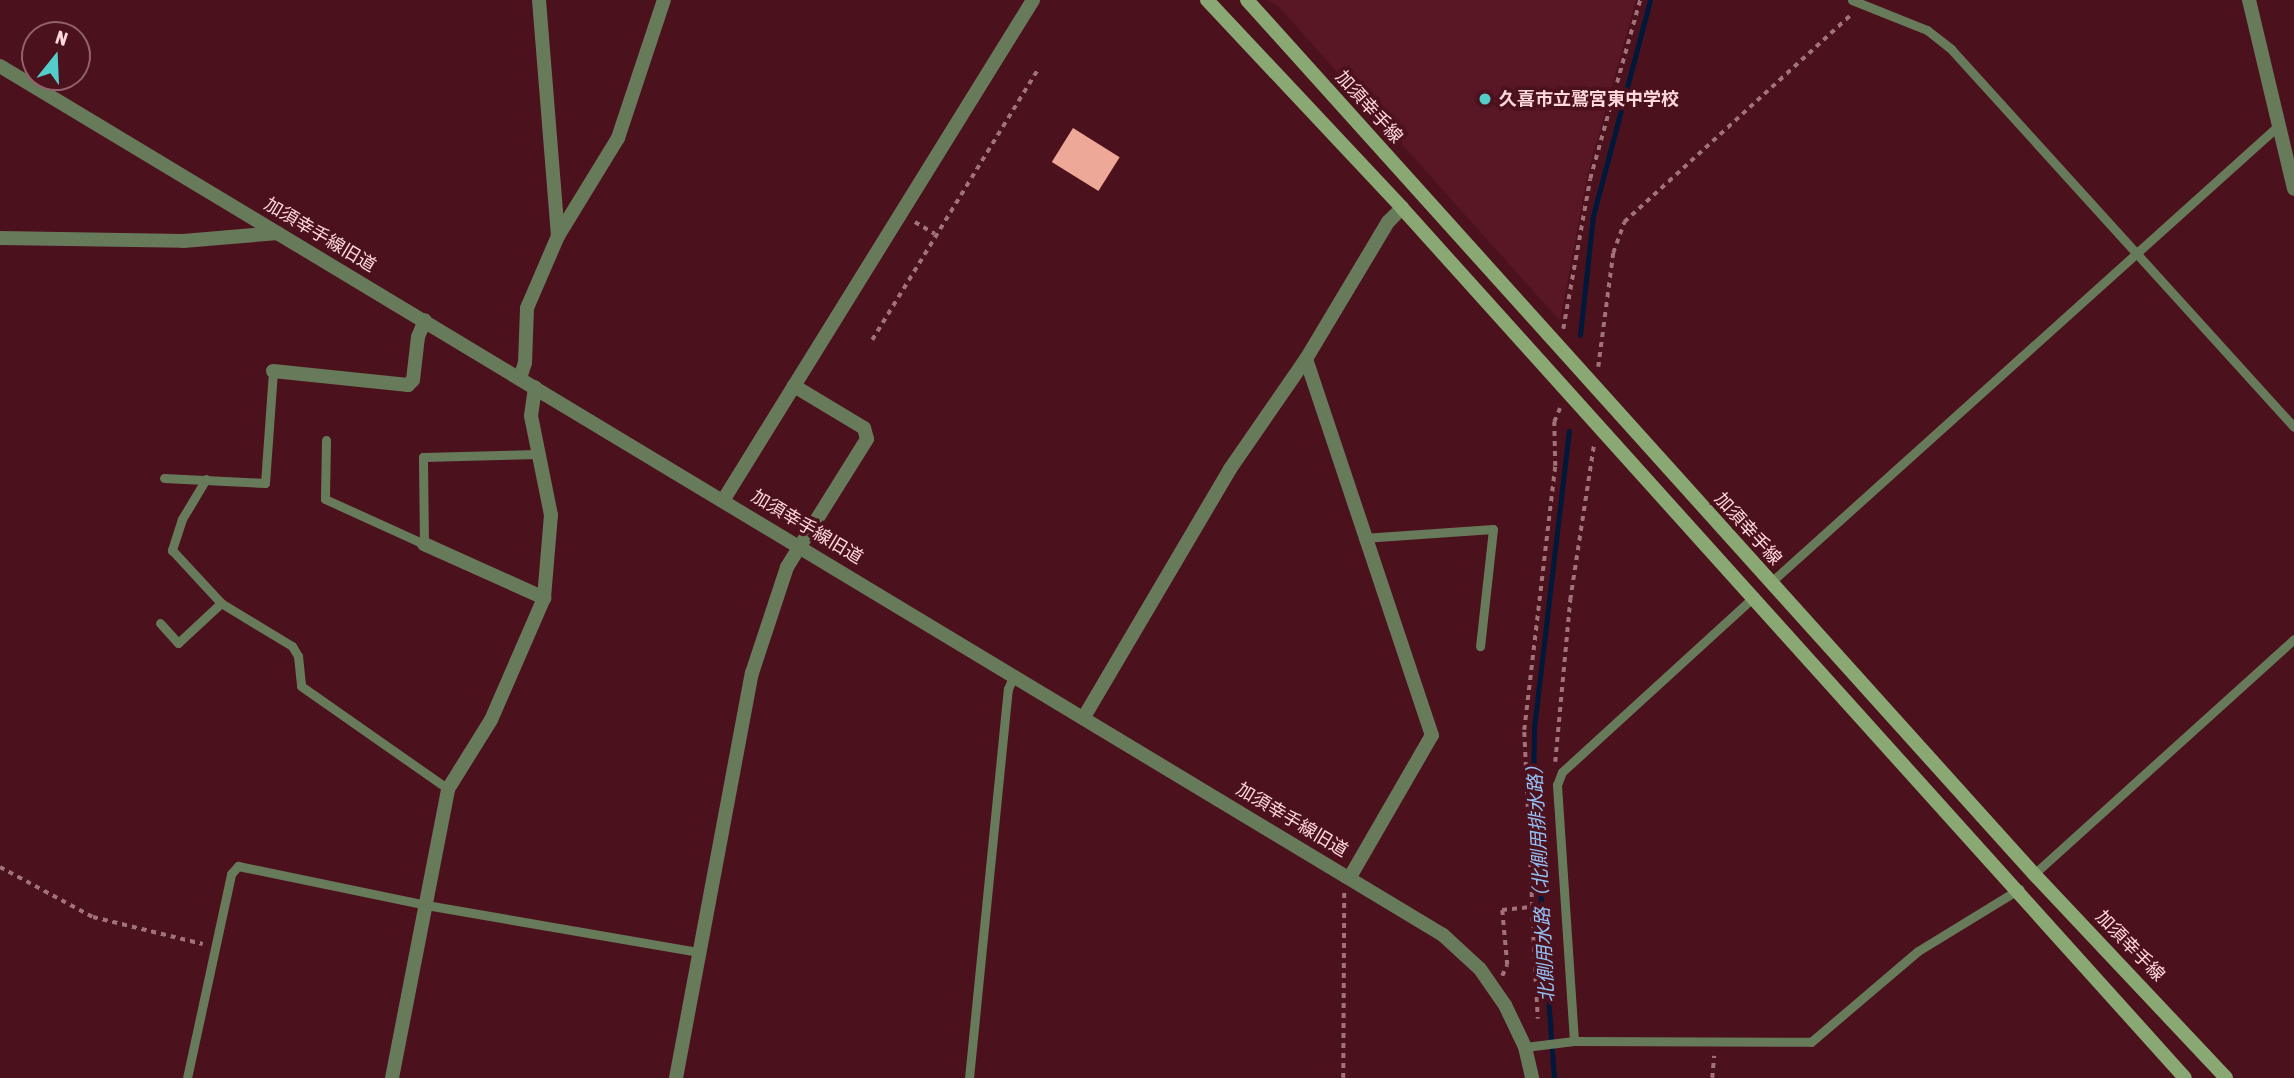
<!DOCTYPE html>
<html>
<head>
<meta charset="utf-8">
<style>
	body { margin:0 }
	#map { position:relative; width:2294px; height:1078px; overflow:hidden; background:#4b111d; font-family:"Asap Condensed","Noto Sans JP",sans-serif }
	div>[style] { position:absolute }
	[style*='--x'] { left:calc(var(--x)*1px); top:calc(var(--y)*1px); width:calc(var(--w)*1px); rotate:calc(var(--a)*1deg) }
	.built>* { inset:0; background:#591624 }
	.stream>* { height:5px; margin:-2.5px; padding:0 2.5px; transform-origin:2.5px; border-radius:2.5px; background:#00193a }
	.building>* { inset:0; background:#eea898; transform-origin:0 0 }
	.path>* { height:3.5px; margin-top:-1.75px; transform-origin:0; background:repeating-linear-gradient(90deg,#a27279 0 5px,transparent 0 10px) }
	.service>* { height:9px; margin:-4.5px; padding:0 4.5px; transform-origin:4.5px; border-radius:4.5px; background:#677a5a }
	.minor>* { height:14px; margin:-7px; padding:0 7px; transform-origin:7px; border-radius:7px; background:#677a5a }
	.tertiary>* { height:14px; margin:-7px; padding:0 7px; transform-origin:7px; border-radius:7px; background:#677a5a }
	.secondary>* { height:14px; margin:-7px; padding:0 7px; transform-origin:7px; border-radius:7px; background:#89a873 }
	.dots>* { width:19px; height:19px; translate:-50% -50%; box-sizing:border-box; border:4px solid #4b111d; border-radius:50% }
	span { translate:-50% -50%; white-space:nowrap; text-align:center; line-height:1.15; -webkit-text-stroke:7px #4b111d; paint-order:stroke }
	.poi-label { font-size:18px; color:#ffd8db; font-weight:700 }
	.left { translate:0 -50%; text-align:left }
	.street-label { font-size:18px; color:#ffd8db }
	.water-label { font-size:19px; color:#95c2f8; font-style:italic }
	.north { position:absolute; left:21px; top:21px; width:70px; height:70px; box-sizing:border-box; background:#4b111d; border:2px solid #936169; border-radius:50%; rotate:18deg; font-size:19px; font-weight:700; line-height:28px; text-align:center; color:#ffd8db }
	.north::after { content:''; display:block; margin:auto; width:24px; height:32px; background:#53cdca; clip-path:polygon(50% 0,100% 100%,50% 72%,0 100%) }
</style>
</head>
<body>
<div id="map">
	<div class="built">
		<div style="clip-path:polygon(1267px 0,1636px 0,1588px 173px,1560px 321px,1278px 6px)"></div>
	</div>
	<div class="stream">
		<div style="--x:1580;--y:335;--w:120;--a:-83.8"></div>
		<div style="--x:1593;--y:216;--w:223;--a:-75.2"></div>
		<div style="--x:1554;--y:1078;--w:286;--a:-94.2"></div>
		<div style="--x:1533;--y:793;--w:65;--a:-89.1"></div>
		<div style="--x:1534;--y:728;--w:299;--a:-83.3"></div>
	</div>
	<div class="building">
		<div style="left:1073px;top:128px;width:55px;height:40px;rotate:32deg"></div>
	</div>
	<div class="path">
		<div style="--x:915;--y:222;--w:23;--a:31"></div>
		<div style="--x:1563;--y:329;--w:152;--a:-79.8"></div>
		<div style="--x:1590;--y:179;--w:186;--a:-74.4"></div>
		<div style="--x:872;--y:340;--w:316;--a:-58.5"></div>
		<div style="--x:1598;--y:367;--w:115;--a:-82.5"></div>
		<div style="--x:1613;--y:253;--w:33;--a:-70"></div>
		<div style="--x:1624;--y:222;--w:309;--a:-42.4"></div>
		<div style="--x:1555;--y:762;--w:163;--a:-84.7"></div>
		<div style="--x:1570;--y:600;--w:158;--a:-81.3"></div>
		<div style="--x:0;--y:867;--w:106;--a:28.3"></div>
		<div style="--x:93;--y:917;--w:113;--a:13.8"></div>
		<div style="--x:1532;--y:907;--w:112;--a:86.9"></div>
		<div style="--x:1502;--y:976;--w:12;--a:-66"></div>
		<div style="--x:1507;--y:965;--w:55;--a:-95.2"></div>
		<div style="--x:1502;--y:910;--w:30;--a:-6"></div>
		<div style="--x:1532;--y:907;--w:177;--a:-92.6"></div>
		<div style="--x:1524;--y:730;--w:266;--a:-83.3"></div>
		<div style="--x:1555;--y:466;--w:44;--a:-91.3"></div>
		<div style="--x:1554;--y:422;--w:15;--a:-67"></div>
		<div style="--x:1343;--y:1078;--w:186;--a:-89.7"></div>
		<div style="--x:1712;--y:1078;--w:22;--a:-85"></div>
	</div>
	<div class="service">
		<div style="--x:1852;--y:0;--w:81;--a:21.8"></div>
		<div style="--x:1927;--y:30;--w:31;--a:38"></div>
		<div style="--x:1951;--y:49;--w:510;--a:47.78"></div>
		<div style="--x:326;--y:440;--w:59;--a:91"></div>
		<div style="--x:325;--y:499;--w:109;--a:24.4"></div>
		<div style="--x:424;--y:544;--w:87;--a:-90.7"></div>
		<div style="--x:423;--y:457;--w:116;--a:-1.5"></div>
		<div style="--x:164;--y:478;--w:101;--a:2.8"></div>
		<div style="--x:265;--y:483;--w:112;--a:-85.9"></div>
		<div style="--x:206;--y:479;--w:47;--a:121"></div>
		<div style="--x:182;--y:519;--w:33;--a:108"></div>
		<div style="--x:172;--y:550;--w:72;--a:47.2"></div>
		<div style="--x:221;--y:603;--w:83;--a:31.2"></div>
		<div style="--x:292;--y:646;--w:12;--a:59"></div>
		<div style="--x:298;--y:656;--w:30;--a:84"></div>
		<div style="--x:301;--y:686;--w:179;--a:35"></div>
		<div style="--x:1363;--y:538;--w:130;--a:-4"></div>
		<div style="--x:1493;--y:529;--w:118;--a:96.3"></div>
		<div style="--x:1770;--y:583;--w:685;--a:-41.98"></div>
		<div style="--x:160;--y:623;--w:27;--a:48"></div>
		<div style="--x:178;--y:643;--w:59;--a:-42.9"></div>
		<div style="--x:2034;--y:874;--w:350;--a:-42.1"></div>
		<div style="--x:1574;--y:1041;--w:257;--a:-93.8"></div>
		<div style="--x:1557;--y:785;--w:14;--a:-69"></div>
		<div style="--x:1562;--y:772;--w:261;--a:-42.4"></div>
		<div style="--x:1525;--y:1047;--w:49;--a:-7"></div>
		<div style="--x:1574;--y:1041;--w:237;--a:0.2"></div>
		<div style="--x:1811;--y:1042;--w:140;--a:-40.4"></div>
		<div style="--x:1918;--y:951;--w:119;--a:-31.5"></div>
		<div style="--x:187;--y:1078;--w:209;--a:-77.8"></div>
		<div style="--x:231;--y:874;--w:11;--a:-49"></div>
		<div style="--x:238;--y:866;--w:192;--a:11.7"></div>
		<div style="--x:426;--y:905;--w:277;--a:9.8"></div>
		<div style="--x:969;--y:1078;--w:391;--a:-84.3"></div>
		<div style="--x:1008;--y:689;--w:16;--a:-68"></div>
	</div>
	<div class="minor">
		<div style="--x:539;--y:0;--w:237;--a:85.4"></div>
		<div style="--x:0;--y:238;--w:183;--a:0.9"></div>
		<div style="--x:183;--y:241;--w:95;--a:-4.8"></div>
		<div style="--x:1306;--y:359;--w:397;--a:71.5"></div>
		<div style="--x:1432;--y:735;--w:164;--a:120"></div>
		<div style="--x:273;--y:371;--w:136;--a:5.9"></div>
		<div style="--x:408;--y:385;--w:7;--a:-45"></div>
		<div style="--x:413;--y:380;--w:43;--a:-83.4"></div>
		<div style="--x:418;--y:337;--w:18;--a:-68"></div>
		<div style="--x:520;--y:378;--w:16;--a:-72"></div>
		<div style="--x:525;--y:363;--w:55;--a:-87.9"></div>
		<div style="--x:527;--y:308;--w:78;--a:-66.7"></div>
		<div style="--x:558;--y:236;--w:115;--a:-58.5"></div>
		<div style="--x:618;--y:138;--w:145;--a:-71.6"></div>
		<div style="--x:724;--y:499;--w:587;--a:-58.23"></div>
		<div style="--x:424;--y:544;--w:132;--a:24.2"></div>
		<div style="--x:1084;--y:717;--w:288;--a:-59.5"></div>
		<div style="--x:1230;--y:469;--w:134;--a:-55.4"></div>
		<div style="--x:1306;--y:359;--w:160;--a:-59.1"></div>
		<div style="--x:1388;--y:222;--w:20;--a:-45"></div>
		<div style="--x:392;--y:1078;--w:294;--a:-79"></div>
		<div style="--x:448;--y:789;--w:81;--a:-58.1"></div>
		<div style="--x:491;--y:720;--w:133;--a:-66.5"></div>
		<div style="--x:544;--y:598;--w:83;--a:-85.2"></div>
		<div style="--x:551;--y:515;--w:101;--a:-101.4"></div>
		<div style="--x:531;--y:416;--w:29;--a:-82"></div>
		<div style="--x:676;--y:1078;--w:412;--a:-79.4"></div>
		<div style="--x:752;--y:673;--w:112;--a:-71.7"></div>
		<div style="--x:787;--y:567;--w:151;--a:-58"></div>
		<div style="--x:867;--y:439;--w:11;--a:-105"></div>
		<div style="--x:864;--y:428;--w:82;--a:-149"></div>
	</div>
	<div class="tertiary">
		<div style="--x:2249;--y:0;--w:194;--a:76.6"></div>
		<div style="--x:0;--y:66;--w:1684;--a:31.06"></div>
		<div style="--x:1443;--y:935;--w:50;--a:42.6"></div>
		<div style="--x:1480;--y:969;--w:44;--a:55.2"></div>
		<div style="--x:1505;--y:1005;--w:47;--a:64.5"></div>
		<div style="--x:1525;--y:1047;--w:32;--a:77"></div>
	</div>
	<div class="secondary">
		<div style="--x:1207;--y:0;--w:285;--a:46.8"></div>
		<div style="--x:1402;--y:208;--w:1170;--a:48.01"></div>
		<div style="--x:1247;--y:0;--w:1176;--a:48"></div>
		<div style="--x:2034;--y:874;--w:280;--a:46.7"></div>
	</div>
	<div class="dots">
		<div style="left:1485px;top:99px;background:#53cdca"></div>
	</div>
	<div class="poi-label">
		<span class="left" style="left:1499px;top:99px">久喜市立鷲宮東中学校</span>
	</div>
	<div class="street-label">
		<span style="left:1369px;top:107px;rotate:48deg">加須幸手線</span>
		<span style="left:320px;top:235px;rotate:31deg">加須幸手線旧道</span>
		<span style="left:807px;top:527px;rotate:31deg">加須幸手線旧道</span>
		<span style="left:1748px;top:529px;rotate:48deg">加須幸手線</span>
		<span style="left:1292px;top:820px;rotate:31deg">加須幸手線旧道</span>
		<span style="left:2130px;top:946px;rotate:46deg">加須幸手線</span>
	</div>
	<div class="water-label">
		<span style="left:1541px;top:879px;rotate:-93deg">北側用水路（北側用排水路）</span>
	</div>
	<div class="north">N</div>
</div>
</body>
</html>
